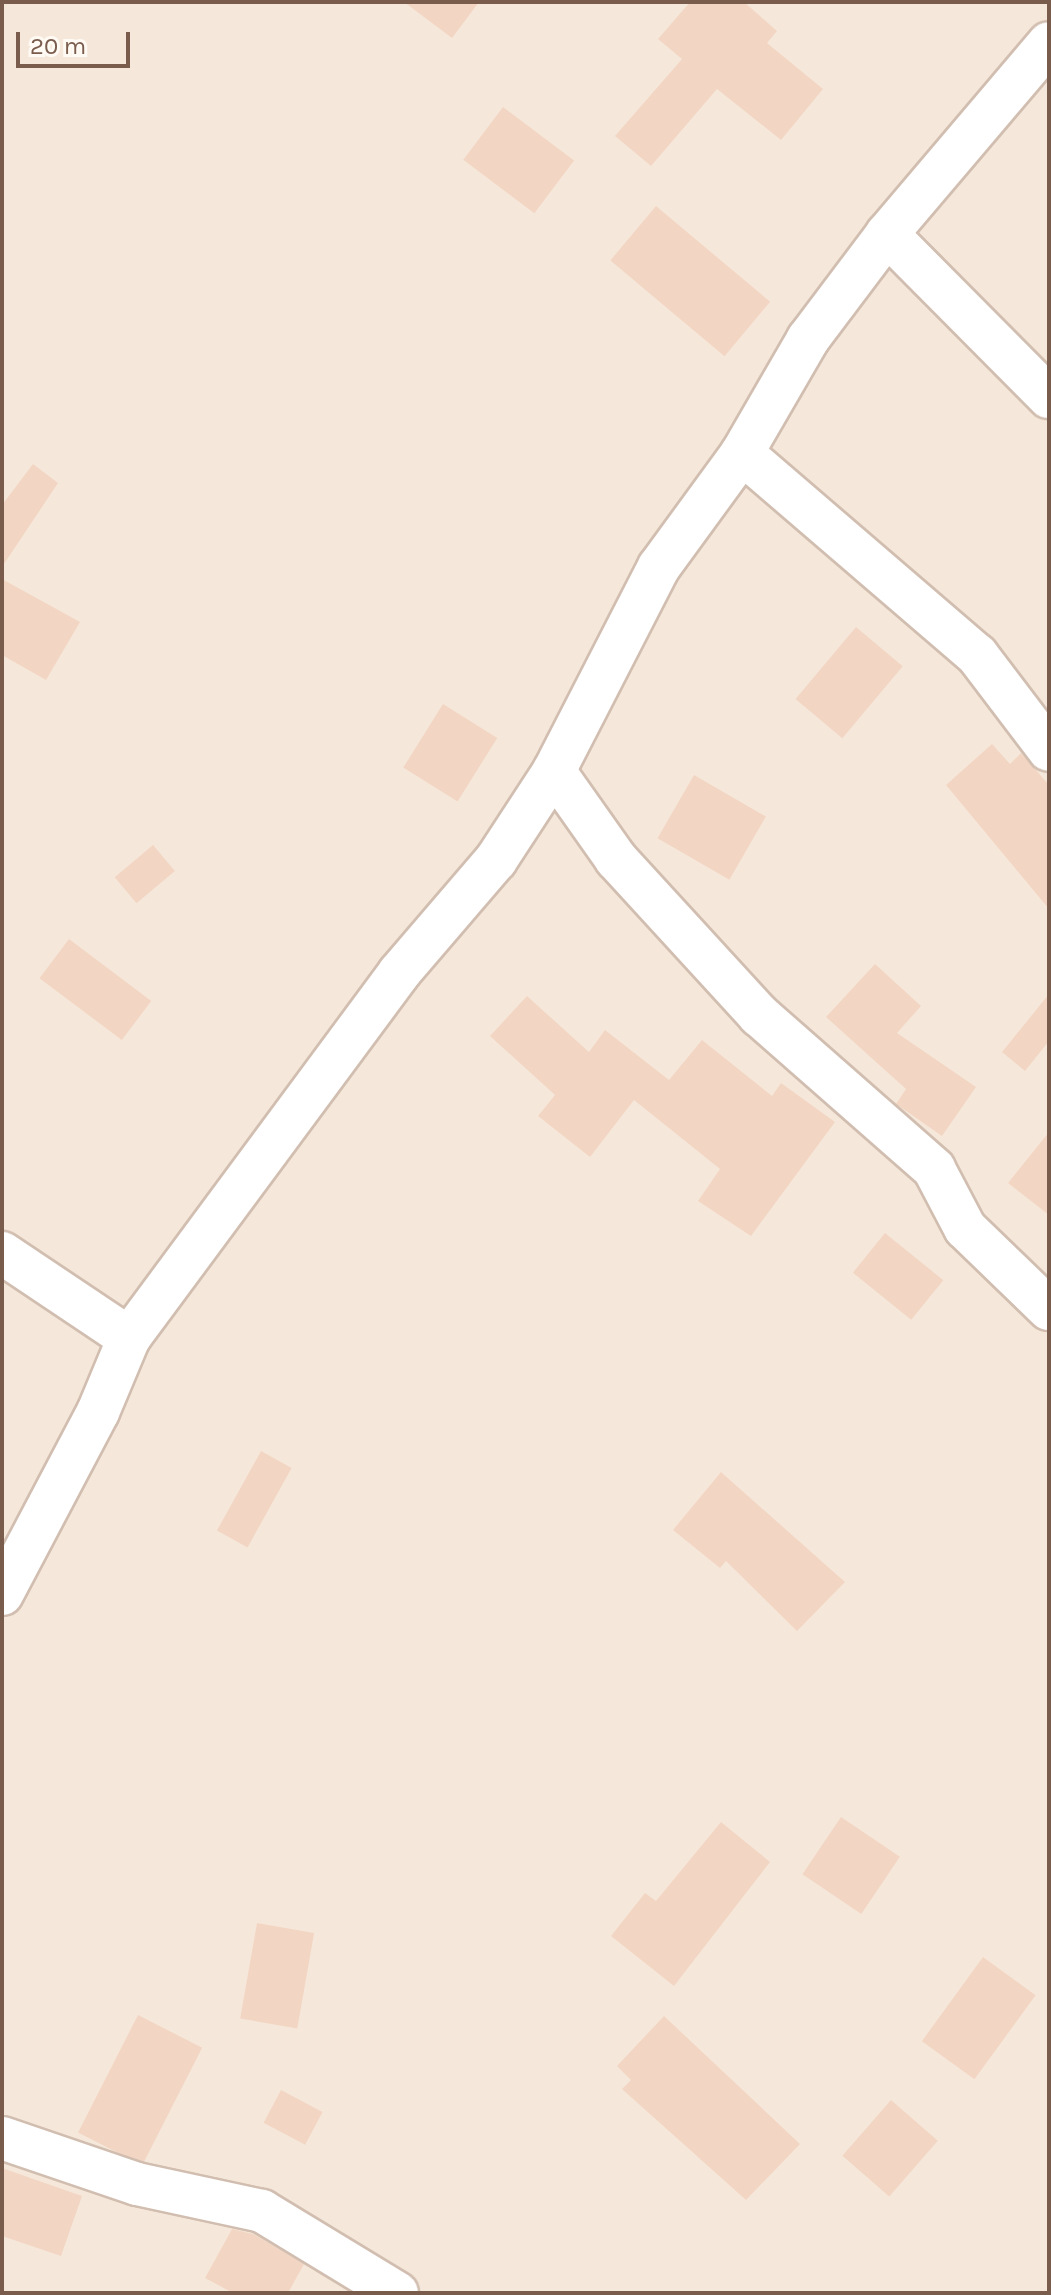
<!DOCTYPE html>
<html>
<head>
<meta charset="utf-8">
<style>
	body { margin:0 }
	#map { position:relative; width:1051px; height:2295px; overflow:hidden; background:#fdf6ec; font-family:Karla,sans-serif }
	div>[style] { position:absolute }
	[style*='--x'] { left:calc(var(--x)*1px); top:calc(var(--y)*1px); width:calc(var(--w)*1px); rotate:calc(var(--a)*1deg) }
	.residential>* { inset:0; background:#f5e8da; transform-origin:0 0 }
	.building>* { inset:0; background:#f3d5c3; transform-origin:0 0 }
	.roads { filter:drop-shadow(2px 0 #d1beb0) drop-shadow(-2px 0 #d1beb0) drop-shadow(0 2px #d1beb0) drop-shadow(0 -2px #d1beb0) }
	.minor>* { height:42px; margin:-21px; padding:0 21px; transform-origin:21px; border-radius:21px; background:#fff }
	span { translate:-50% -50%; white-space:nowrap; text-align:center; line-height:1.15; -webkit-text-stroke:6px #fffaf3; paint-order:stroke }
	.frame { position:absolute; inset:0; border:4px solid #7a5c4d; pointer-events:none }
	.scale { position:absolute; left:16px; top:32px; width:114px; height:36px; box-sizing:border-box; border:4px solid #7a5c4d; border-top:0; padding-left:10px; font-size:24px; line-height:28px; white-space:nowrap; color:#7a5c4d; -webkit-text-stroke:6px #fffaf3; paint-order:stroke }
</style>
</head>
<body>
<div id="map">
	<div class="residential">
		<div style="left:2px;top:2px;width:1047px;height:2291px"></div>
	</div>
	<div class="building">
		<div style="clip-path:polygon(404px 2px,479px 2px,452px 38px)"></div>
		<div style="clip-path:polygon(690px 2px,744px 2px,777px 31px,767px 43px,823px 89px,781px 140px,717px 89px,651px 166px,615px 136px,682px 59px,658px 39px)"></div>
		<div style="left:503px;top:107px;width:89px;height:66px;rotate:37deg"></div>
		<div style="left:656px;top:206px;width:149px;height:71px;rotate:40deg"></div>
		<div style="clip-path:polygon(33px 464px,58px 483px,2px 567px,2px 505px)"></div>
		<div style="clip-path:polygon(2px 579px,80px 622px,46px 680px,2px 655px)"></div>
		<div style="left:856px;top:627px;width:61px;height:94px;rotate:40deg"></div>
		<div style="left:443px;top:704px;width:64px;height:75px;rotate:32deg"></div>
		<div style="clip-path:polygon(992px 744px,1010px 764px,1021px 753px,1049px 785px,1049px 909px,946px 785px)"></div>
		<div style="left:694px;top:775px;width:83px;height:73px;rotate:30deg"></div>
		<div style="left:153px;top:845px;width:34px;height:50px;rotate:50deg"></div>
		<div style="left:69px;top:939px;width:103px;height:49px;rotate:37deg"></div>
		<div style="clip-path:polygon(875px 964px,921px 1006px,897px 1033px,976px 1087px,942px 1136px,896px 1104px,906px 1089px,826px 1017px)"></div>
		<div style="clip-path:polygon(1049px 994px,1049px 1041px,1025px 1071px,1002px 1052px)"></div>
		<div style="clip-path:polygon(527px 996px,589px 1052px,605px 1030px,669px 1080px,702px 1040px,772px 1096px,781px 1083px,835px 1122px,751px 1236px,698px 1201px,720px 1169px,634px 1100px,590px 1157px,538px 1116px,555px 1095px,490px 1036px)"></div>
		<div style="clip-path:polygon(1049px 1132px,1049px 1215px,1008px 1183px)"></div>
		<div style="left:885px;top:1233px;width:75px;height:51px;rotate:39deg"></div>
		<div style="left:261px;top:1451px;width:35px;height:91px;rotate:29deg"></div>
		<div style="clip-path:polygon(721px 1472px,845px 1582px,797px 1631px,726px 1561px,720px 1568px,673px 1530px)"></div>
		<div style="left:841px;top:1817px;width:71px;height:69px;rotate:34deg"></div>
		<div style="clip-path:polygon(721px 1822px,770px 1862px,674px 1986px,611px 1936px,645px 1893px,656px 1901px)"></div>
		<div style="left:257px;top:1923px;width:58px;height:97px;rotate:10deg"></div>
		<div style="left:983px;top:1957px;width:65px;height:104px;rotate:36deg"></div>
		<div style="left:138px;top:2015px;width:72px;height:132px;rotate:27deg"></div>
		<div style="clip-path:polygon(664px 2016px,800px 2144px,746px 2200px,622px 2089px,631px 2080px,617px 2066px)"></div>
		<div style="left:281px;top:2090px;width:47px;height:37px;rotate:28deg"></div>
		<div style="left:891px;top:2100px;width:62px;height:74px;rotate:41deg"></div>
		<div style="clip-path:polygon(2px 2168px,82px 2196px,61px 2256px,2px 2236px)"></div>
		<div style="clip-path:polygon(232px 2229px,253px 2234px,304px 2264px,288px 2293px,233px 2293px,205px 2278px)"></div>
	</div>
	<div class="roads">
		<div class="minor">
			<div style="--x:887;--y:234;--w:230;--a:45.2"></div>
			<div style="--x:742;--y:453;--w:310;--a:40.7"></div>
			<div style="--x:977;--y:655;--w:119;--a:52.8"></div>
			<div style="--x:554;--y:771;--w:108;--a:54.8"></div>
			<div style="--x:616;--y:859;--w:212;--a:47.5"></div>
			<div style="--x:759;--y:1015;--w:233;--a:41.3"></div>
			<div style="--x:934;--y:1169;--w:67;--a:62.3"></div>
			<div style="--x:965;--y:1228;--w:117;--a:44"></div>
			<div style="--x:2;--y:1253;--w:153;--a:33.8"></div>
			<div style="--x:2;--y:1594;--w:206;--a:-62.2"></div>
			<div style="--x:98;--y:1412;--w:80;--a:-67.3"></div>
			<div style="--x:129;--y:1338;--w:454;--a:-53.5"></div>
			<div style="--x:399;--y:973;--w:149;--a:-49.4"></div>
			<div style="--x:496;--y:860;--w:106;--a:-56.9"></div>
			<div style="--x:554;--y:771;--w:229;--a:-62.8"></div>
			<div style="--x:659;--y:567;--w:141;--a:-53.9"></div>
			<div style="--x:742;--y:453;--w:132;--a:-59.9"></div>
			<div style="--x:808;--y:339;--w:131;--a:-53"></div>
			<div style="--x:887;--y:234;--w:250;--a:-49.7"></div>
			<div style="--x:2;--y:2138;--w:143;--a:18.8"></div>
			<div style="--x:137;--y:2184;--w:128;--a:12.2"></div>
			<div style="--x:262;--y:2211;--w:158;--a:31.3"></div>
		</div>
	</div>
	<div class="frame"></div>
	<div class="scale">20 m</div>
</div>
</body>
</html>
